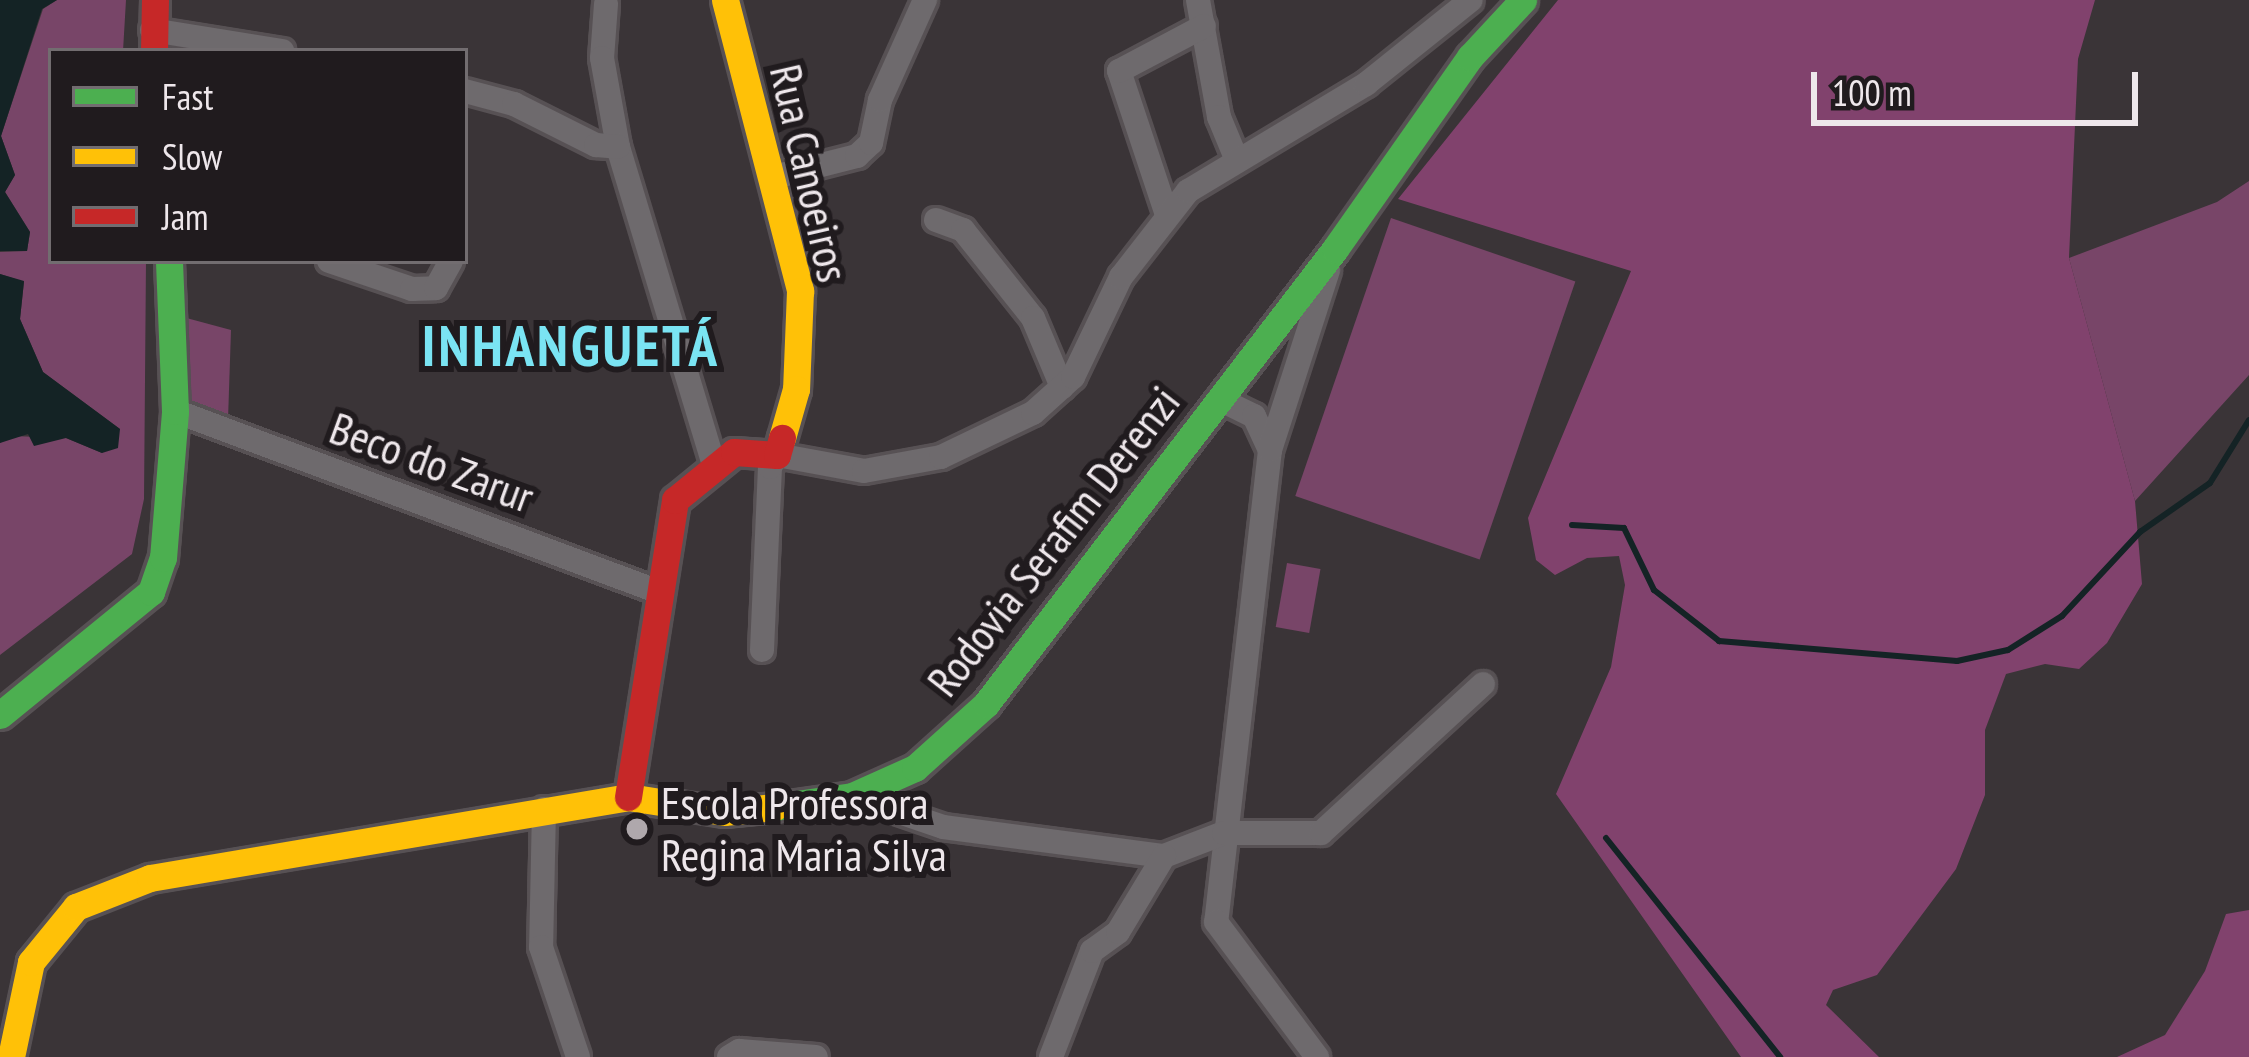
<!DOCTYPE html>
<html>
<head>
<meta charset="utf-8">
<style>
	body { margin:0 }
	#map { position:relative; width:2249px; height:1057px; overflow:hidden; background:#3a3437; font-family:"PT Sans Narrow",sans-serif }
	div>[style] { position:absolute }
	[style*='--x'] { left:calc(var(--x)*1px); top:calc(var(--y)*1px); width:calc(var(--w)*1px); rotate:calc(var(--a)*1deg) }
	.green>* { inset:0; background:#784568; transform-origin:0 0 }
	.forest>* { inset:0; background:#81426d }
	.water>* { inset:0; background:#142325 }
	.stream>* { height:6px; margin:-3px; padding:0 3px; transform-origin:3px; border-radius:3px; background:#142325 }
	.roads { filter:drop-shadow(3px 0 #575154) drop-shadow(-3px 0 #575154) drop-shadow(0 3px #575154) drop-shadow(0 -3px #575154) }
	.street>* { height:24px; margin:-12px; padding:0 12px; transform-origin:12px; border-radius:12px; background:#6e6a6d }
	.fast>* { height:27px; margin:-13.5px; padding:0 13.5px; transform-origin:13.5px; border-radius:13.5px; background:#4caf50 }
	.slow>* { height:27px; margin:-13.5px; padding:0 13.5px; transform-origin:13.5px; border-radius:13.5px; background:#ffc107 }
	.jam>* { height:27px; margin:-13.5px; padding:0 13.5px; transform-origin:13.5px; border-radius:13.5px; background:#c62828 }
	.dots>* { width:33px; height:33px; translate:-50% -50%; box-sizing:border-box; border:6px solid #201b1e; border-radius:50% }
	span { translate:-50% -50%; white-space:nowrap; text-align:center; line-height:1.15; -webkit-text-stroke:12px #201b1e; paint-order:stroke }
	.street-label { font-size:45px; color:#eee7eb }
	.poi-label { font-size:45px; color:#eee7eb }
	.left { translate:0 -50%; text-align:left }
	.district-label { font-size:57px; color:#7ae4f3; font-weight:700; letter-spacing:3px }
	.legend { position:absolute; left:48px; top:48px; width:420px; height:216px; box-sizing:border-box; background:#201b1e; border:3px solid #726d70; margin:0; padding:15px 21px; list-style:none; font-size:36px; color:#eee7eb }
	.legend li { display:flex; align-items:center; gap:24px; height:60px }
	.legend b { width:60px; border:3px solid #726d70 }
	.scale { position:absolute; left:1811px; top:72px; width:327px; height:54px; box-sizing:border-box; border:6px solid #eee7eb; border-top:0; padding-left:15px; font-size:36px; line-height:42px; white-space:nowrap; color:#eee7eb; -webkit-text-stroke:9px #201b1e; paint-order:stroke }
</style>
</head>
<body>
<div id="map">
	<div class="green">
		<div style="clip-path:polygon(57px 0,126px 0,123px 51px,51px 51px,51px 261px,146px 261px,144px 499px,132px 554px,0 655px,0 443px,12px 436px,66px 438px,102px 453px,120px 429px,43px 372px,20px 319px,24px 282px,0 274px,0 252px,27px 251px,30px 232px,5px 192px,15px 175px,1px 136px,43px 9px)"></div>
		<div style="clip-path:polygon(2249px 181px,2249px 375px,2135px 501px,2069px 258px,2217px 202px)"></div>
		<div style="left:1391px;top:218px;width:195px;height:294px;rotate:19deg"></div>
		<div style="clip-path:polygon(179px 316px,231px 330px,228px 420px,184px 406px)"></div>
		<div style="left:1287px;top:563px;width:34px;height:65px;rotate:10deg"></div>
	</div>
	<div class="forest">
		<div style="clip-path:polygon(1558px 0,2095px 0,2078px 59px,2069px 258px,2135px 501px,2142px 584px,2107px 643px,2079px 669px,2045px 664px,2006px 674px,1985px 730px,1985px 795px,1956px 869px,1877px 975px,1833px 990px,1826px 1005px,1879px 1057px,1741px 1057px,1556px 794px,1611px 667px,1625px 585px,1619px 556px,1587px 558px,1555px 575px,1536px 560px,1528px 518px,1631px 271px,1398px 199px)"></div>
		<div style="clip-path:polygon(2249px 910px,2249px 1057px,2117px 1057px,2165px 1035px,2205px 971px,2226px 914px)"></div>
	</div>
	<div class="water">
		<div style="clip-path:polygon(0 0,57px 0,42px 9px,1px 136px,15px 175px,5px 192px,30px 232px,27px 251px,0 251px)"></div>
		<div style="clip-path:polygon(0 274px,24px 281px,20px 319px,43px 372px,120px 429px,118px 448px,102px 453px,66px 438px,34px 446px,28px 434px,0 443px)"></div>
	</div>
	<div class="stream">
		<div style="--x:1572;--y:525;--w:52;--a:3.3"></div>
		<div style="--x:1624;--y:528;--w:69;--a:64.2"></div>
		<div style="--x:1654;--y:590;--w:83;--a:38.1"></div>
		<div style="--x:1719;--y:641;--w:239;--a:4.8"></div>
		<div style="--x:1957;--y:661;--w:52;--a:-12.2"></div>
		<div style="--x:2008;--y:650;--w:64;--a:-32.2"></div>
		<div style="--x:2062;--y:616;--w:115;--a:-47.1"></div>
		<div style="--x:2140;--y:532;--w:85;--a:-35"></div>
		<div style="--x:2210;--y:483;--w:74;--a:-58.2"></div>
		<div style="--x:1606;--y:838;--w:280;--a:51.5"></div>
	</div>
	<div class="roads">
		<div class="street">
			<div style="--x:1198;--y:0;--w:119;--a:79.8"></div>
			<div style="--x:1219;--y:117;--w:44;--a:67.5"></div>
			<div style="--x:606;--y:4;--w:54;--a:94.2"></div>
			<div style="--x:602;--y:58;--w:90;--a:79.8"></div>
			<div style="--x:618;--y:147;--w:331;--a:73.2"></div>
			<div style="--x:152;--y:30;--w:132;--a:9.2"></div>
			<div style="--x:465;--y:91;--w:51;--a:14.9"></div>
			<div style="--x:514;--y:104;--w:92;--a:26.6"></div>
			<div style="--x:596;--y:145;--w:22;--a:5"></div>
			<div style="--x:774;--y:177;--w:86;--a:-14.2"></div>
			<div style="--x:857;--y:156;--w:19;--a:-43"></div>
			<div style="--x:871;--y:143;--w:44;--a:-78.2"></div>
			<div style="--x:880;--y:100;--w:110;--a:-65.8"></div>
			<div style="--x:1167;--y:215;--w:152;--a:-108.4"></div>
			<div style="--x:1119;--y:71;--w:96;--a:-27.9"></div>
			<div style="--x:936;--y:220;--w:29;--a:20"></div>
			<div style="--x:963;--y:230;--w:112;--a:51.5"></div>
			<div style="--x:1033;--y:318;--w:75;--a:67.2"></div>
			<div style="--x:329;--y:261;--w:88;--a:18.6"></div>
			<div style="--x:412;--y:289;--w:24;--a:-2"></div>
			<div style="--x:436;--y:288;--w:31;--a:-61"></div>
			<div style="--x:1219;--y:399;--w:39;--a:26"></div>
			<div style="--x:1254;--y:416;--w:38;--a:65"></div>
			<div style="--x:1270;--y:450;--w:475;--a:96.5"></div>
			<div style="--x:1216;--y:922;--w:169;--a:53.2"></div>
			<div style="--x:175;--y:411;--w:517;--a:20.5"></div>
			<div style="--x:1270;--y:450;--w:189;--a:-72.1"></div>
			<div style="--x:762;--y:650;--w:183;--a:-87.5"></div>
			<div style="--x:770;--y:467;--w:14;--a:-60"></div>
			<div style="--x:777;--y:455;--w:88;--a:10.4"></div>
			<div style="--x:864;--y:471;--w:78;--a:-10.3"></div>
			<div style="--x:941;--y:457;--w:102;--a:-25.6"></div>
			<div style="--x:1033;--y:413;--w:54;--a:-42"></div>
			<div style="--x:1073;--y:377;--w:111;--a:-64.4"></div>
			<div style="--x:1121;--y:277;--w:109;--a:-52.1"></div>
			<div style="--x:1188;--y:191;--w:208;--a:-31"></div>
			<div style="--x:1366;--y:84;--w:134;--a:-38.7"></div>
			<div style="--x:852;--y:796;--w:96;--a:18.8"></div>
			<div style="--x:943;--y:827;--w:223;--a:7.5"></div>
			<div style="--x:1164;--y:856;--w:64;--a:-21"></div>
			<div style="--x:1224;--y:833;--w:97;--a:0"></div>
			<div style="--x:1321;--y:833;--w:220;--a:-42.6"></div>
			<div style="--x:544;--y:809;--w:138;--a:91.2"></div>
			<div style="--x:541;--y:947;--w:116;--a:71.4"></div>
			<div style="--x:729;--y:1057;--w:12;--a:-31"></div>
			<div style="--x:739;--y:1051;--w:77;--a:4.5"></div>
			<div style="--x:1051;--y:1057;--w:114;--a:-68.9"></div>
			<div style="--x:1092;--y:951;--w:32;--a:-36"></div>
			<div style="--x:1118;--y:932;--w:89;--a:-58.8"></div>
		</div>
		<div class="fast">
			<div style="--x:0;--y:715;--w:195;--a:-39.2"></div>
			<div style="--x:151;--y:592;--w:36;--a:-71"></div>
			<div style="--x:163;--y:558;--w:147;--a:-85.3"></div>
			<div style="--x:175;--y:411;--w:150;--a:-92.3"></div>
			<div style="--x:775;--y:807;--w:78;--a:-8.1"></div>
			<div style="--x:852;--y:796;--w:69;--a:-24"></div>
			<div style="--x:915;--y:768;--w:96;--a:-42"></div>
			<div style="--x:986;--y:704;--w:573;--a:-52.51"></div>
			<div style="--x:1335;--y:249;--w:235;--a:-54.9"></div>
			<div style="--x:1470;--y:57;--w:78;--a:-47.1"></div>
		</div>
		<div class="slow">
			<div style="--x:725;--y:0;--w:301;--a:75.5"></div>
			<div style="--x:800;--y:291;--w:98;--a:92.3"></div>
			<div style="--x:796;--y:389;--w:51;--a:105.9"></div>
			<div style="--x:11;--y:1057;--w:97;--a:-78.1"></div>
			<div style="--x:31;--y:962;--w:71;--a:-50.7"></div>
			<div style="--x:76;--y:907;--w:79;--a:-21.4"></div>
			<div style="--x:150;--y:878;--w:485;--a:-9.6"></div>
			<div style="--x:628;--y:797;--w:97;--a:8.9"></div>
			<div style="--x:724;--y:812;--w:51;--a:-5.6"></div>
		</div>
		<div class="jam">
			<div style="--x:154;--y:51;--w:51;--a:-88.9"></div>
			<div style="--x:628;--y:797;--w:301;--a:-81"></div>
			<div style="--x:675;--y:500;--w:76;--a:-39.1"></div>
			<div style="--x:734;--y:452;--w:43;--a:4"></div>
			<div style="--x:777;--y:455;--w:18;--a:-74"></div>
		</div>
	</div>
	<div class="dots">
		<div style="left:637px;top:829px;background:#afa8ac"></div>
	</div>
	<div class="street-label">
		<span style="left:810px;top:173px;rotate:77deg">Rua Canoeiros</span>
		<span style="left:432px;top:462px;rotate:20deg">Beco do Zarur</span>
		<span style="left:1053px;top:541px;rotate:-52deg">Rodovia Serafim Derenzi</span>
	</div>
	<div class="poi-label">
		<span class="left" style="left:661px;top:829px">Escola Professora<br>Regina Maria Silva</span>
	</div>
	<div class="district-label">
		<span style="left:571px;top:346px">INHANGUETÁ</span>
	</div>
	<ul class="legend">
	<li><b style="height:15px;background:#4caf50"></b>Fast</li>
	<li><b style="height:15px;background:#ffc107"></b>Slow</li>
	<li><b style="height:15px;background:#c62828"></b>Jam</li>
	</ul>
	<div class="scale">100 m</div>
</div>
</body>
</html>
